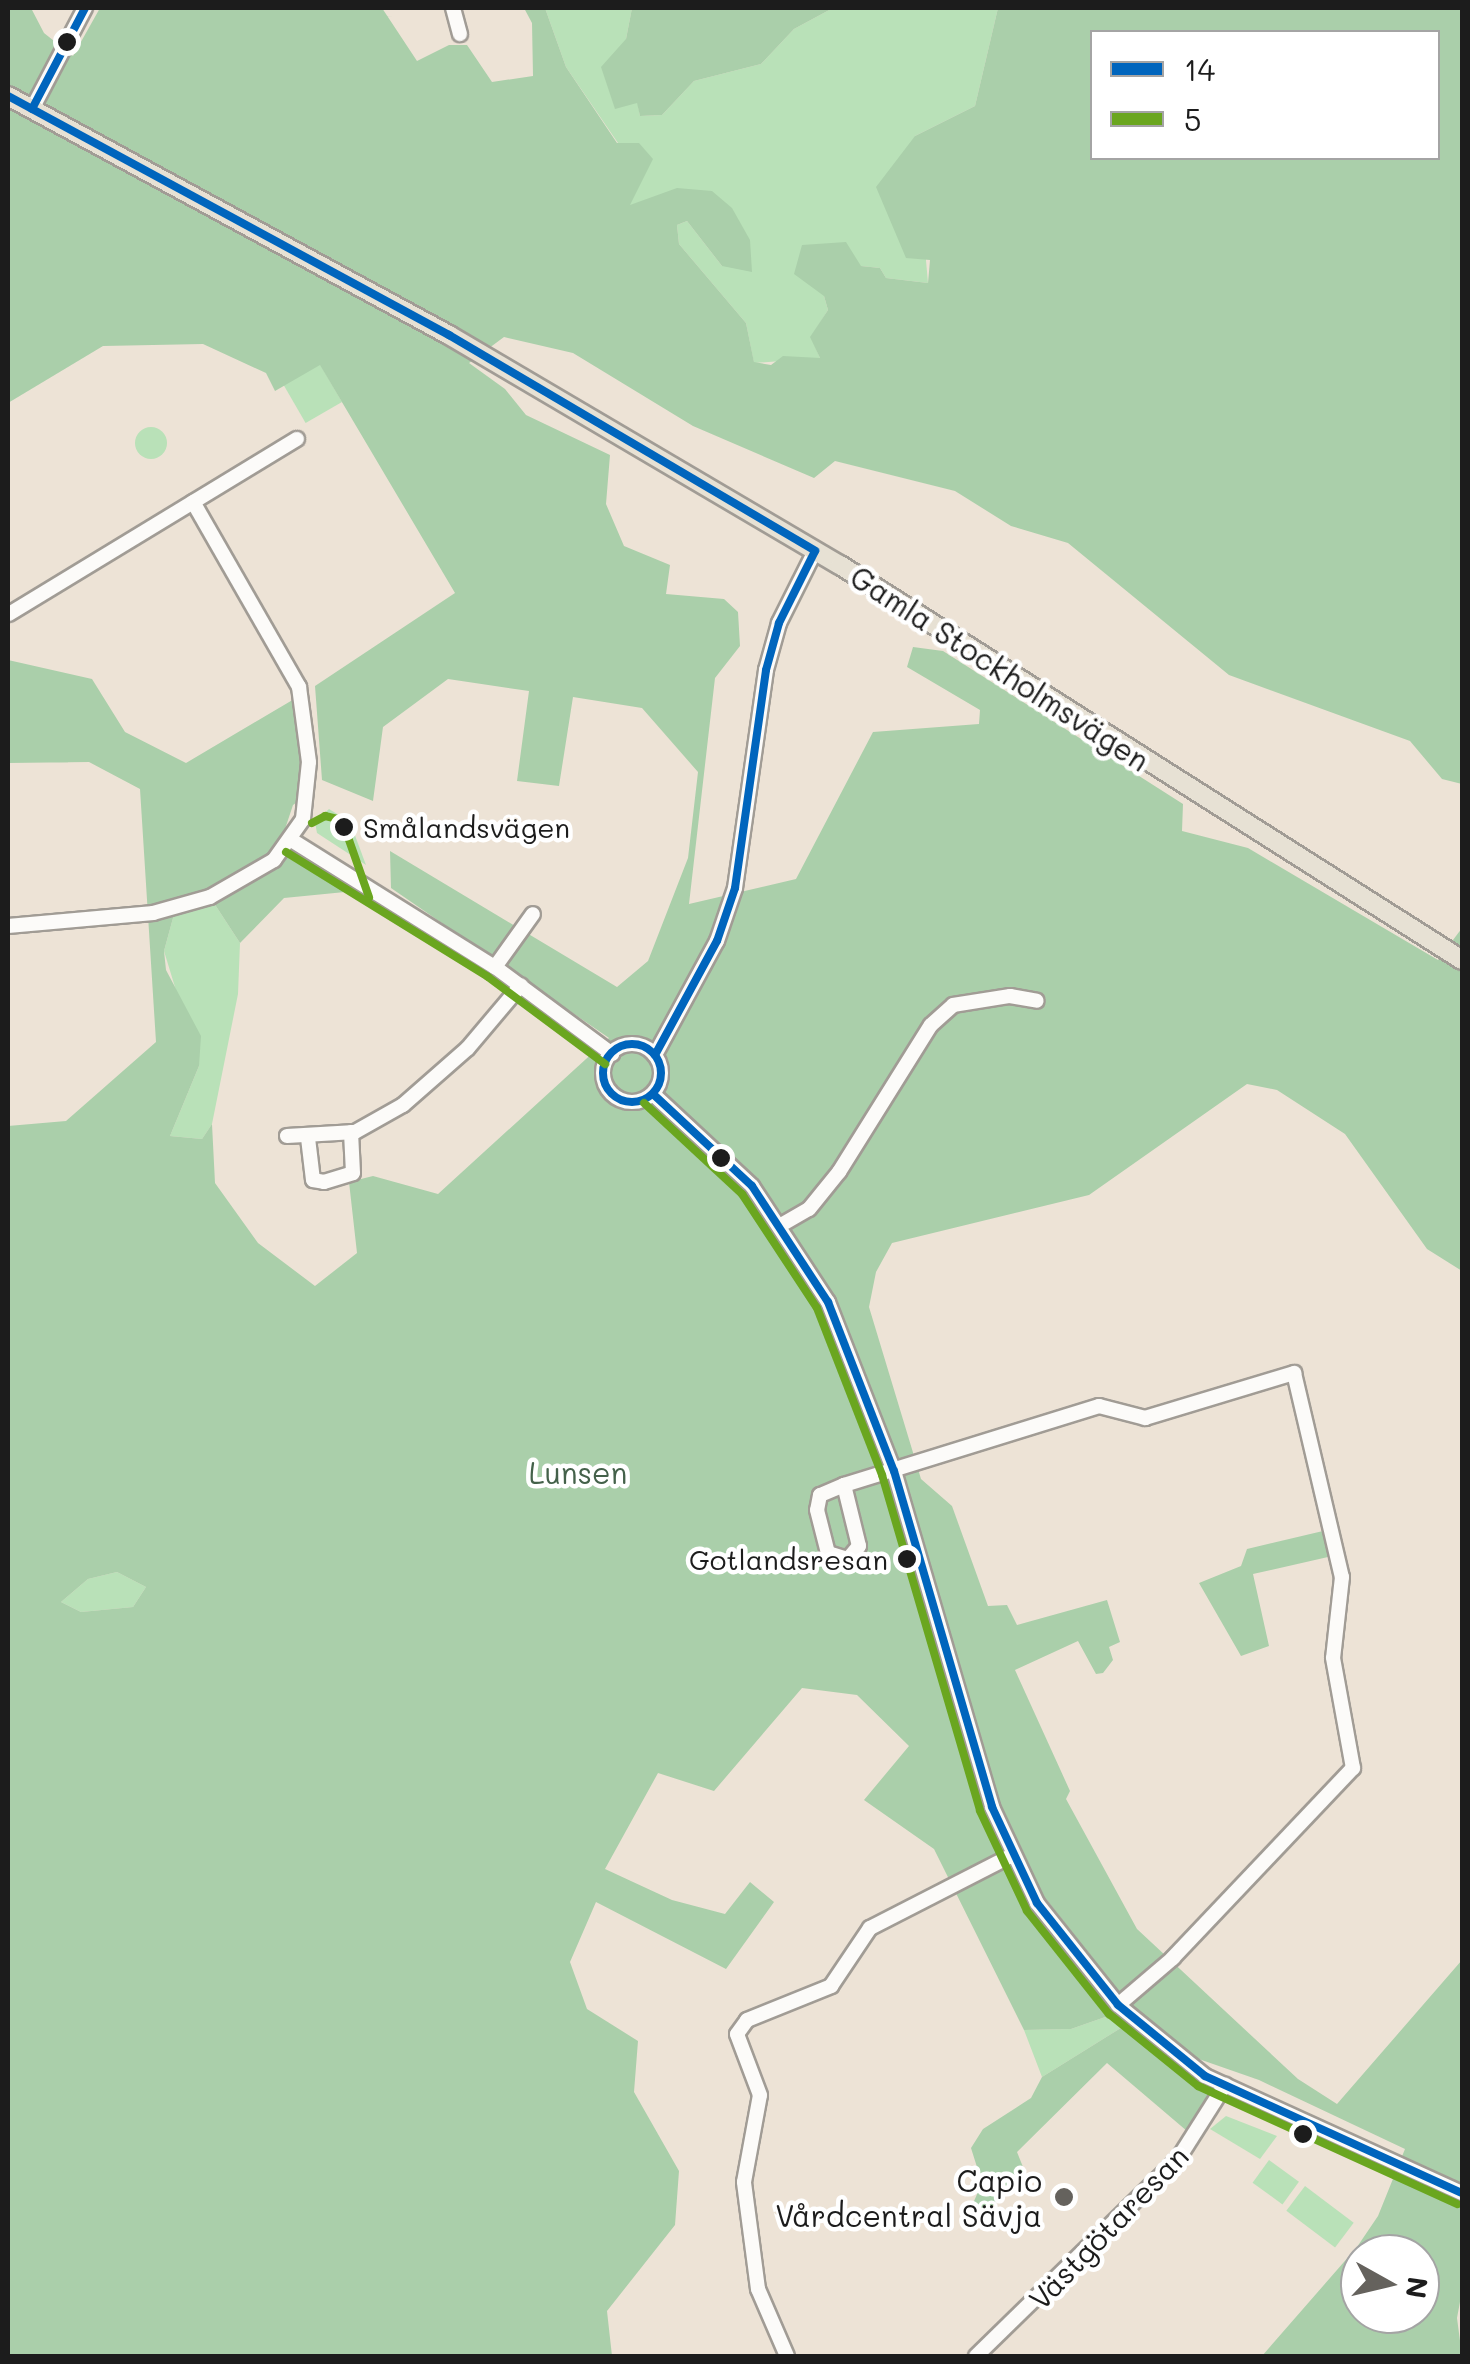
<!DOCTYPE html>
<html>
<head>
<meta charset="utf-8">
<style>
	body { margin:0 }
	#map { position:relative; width:1470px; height:2364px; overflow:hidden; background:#ede3d6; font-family:Mali,sans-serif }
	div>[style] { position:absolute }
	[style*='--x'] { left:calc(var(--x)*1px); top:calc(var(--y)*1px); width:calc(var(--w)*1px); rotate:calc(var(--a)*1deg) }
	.green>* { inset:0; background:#b9e1b8; transform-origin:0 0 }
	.round { border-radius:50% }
	.forest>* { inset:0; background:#aacfaa }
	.roads { filter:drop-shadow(2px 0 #a19c95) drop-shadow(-2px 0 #a19c95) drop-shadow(0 2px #a19c95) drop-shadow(0 -2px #a19c95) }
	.minor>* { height:14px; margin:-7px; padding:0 7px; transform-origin:7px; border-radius:7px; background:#fcfbf9 }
	.minor>.ring { margin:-7px; padding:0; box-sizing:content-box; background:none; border:14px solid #fcfbf9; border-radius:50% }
	.major>* { height:18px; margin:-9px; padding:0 9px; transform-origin:9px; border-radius:9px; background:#e7e1d4 }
	.bus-1>* { height:8px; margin:-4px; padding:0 4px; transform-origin:4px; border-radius:4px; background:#0065bd }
	.bus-1>.ring { margin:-4px; padding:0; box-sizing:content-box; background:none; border:8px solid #0065bd; border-radius:50% }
	.bus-2>* { height:8px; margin:-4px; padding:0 4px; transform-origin:4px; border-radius:4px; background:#6aa61f }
	.dots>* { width:28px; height:28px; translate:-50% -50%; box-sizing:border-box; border:5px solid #fff; border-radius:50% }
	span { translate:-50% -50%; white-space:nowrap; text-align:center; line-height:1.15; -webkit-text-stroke:9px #fff; paint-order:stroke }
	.bus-label { font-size:28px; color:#1c1c1c }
	.left { translate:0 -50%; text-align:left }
	.right { translate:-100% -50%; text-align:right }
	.street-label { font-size:30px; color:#1c1c1c }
	.park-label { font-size:30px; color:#44614a }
	.poi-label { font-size:30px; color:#1c1c1c }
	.frame { position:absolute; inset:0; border:10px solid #1c1c1c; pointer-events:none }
	.legend { position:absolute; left:1090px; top:30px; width:350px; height:130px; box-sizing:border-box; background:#fff; border:2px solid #a4a4a4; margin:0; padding:12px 18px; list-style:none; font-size:30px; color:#1c1c1c }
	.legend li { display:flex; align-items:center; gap:20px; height:50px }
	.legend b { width:50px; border:2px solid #a4a4a4 }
	.north { position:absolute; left:1340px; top:2234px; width:100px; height:100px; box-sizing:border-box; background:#fff; border:2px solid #a4a4a4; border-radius:50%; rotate:98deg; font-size:28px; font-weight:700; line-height:40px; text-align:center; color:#1c1c1c }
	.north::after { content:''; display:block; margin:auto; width:35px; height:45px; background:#65625d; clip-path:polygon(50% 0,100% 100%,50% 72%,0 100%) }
</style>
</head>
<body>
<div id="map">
	<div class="green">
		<div style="clip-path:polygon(545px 8px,632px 8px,626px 39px,640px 116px,662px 115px,694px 81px,761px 64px,794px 29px,833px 8px,998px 8px,975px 106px,915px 136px,928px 283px,886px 278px,880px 268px,861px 266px,824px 296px,828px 310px,811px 337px,820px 358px,754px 363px,746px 323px,679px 244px,677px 225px,687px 221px,722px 266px,732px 208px,629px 206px,639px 143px,618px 143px,566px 67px)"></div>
		<div style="left:320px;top:364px;width:44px;height:42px;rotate:60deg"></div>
		<div class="round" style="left:135px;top:427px;width:32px;height:32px"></div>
		<div style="clip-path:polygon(329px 809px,350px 822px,366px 865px,317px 833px,315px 822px)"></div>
		<div style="clip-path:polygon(210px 897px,240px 943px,238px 994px,212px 1124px,202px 1139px,170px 1136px,199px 1066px,164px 951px,176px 907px)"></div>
		<div style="clip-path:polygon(117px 1572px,146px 1587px,133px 1607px,81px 1612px,61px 1602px,88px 1579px)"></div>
		<div style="clip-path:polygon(1111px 2015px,1124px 2026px,1042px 2077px,1024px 2030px,1071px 2029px)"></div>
		<div style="clip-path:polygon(1226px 2116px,1277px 2136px,1260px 2159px,1210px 2129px)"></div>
		<div style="left:1269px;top:2160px;width:37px;height:28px;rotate:36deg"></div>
		<div style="left:1305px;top:2186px;width:61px;height:31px;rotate:37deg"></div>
	</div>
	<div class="forest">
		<div style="clip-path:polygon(evenodd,8px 8px,31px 8px,44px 33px,73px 56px,100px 8px,382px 8px,417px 61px,449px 45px,467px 45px,492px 82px,533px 76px,532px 23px,524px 8px,545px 8px,566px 67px,617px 143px,639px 143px,653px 159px,630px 205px,677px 188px,712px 191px,732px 208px,750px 240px,752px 272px,722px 266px,687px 221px,677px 225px,679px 244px,746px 323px,754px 362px,771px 365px,783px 356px,820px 358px,810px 337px,828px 310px,824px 296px,794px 274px,802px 245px,846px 242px,861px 266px,880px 268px,886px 278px,928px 283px,930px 260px,906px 258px,876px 187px,915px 136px,975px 106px,998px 8px,1462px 8px,1462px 784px,1442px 779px,1410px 741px,1229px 675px,1068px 543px,1011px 526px,955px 491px,835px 461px,814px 478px,693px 426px,573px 353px,504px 337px,469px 363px,505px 389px,526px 415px,610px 455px,606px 504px,624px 546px,670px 565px,666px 594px,724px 599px,738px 612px,740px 646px,715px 678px,689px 904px,796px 879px,873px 732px,979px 724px,980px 710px,907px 667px,913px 647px,943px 651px,1183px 804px,1182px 831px,1248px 848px,1438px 960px,1462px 928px,1462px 1271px,1427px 1249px,1345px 1134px,1277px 1090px,1247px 1084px,1089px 1195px,892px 1243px,876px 1272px,869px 1307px,921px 1479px,952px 1506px,988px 1606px,1007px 1605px,1017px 1625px,1107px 1600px,1120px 1642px,1109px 1647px,1113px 1660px,1103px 1673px,1096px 1674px,1078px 1641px,1015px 1670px,1070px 1791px,1066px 1799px,1137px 1929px,1298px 2079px,1337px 2104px,1462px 1960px,1462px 2291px,1457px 2318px,1462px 2356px,1262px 2356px,1357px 2247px,1378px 2216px,1405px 2149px,1259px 2080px,1193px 2057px,1128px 2003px,1042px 1894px,1015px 1848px,1003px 1866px,1029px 1913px,1111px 2015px,1071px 2029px,1024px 2030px,934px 1849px,864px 1800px,909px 1746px,857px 1695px,802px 1688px,714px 1791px,658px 1773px,605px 1869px,672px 1900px,725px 1914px,750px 1882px,774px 1902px,726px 1969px,596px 1902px,570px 1962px,587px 2009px,638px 2041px,634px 2092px,679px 2171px,675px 2225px,607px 2311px,612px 2356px,8px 2356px,8px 1126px,66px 1121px,156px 1042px,140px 789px,89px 762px,8px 763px,8px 660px,92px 679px,125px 732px,186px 763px,301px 695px,308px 794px,293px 805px,275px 859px,287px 857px,345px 892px,284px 898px,240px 943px,210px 897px,176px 907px,164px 951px,166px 970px,201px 1036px,199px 1066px,170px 1136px,202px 1139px,212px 1124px,215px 1183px,258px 1243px,315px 1286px,357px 1253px,349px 1182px,373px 1176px,438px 1194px,609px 1038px,391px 888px,390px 851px,617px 987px,648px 961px,688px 858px,698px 772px,642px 708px,573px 697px,559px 786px,517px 781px,529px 691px,448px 679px,383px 727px,373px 801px,322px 780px,315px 686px,455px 593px,320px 365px,275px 391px,266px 373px,203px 344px,103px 346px,8px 403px,8px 8px,1092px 32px,1438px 32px,1438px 158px,1092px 158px,1092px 32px,8px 8px,117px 1572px,146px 1587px,133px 1607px,81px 1612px,61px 1602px,88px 1579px,117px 1572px,8px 8px,1360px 2254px,1420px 2254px,1420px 2314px,1360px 2314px,1360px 2254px)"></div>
		<div style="clip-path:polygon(632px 8px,833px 8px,794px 29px,761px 64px,694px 81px,662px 115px,640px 116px,637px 103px,615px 109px,601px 67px,626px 39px)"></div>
		<div style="clip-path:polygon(1323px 1531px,1328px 1557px,1253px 1574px,1269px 1646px,1241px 1656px,1199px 1583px,1241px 1566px,1247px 1549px)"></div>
		<div style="clip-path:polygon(1124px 2026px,1216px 2093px,1194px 2137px,1107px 2063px,1017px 2152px,1025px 2172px,980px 2219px,967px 2217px,982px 2183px,971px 2148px,983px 2129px,1031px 2098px,1042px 2077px)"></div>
	</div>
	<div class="roads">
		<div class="minor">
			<div style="--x:453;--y:8;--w:27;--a:75"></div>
			<div style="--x:32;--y:109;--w:114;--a:-62.3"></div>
			<div style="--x:9;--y:614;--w:337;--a:-31.3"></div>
			<div style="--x:293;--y:841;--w:238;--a:32"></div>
			<div style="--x:495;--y:967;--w:146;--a:36.6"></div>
			<div style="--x:8;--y:926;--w:146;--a:-5.1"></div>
			<div style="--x:153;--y:913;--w:59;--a:-15.7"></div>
			<div style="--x:210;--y:897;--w:74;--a:-30"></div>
			<div style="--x:274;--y:860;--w:50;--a:-54.7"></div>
			<div style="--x:303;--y:819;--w:57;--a:-84"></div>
			<div style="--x:309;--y:762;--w:76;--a:-97.6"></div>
			<div style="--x:299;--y:687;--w:213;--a:-119.8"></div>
			<div style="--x:495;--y:967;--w:65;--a:-54.4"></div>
			<div class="ring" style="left:603px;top:1044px;width:44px;height:44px"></div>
			<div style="--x:655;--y:1055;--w:130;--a:-61.5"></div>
			<div style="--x:717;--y:941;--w:56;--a:-71.2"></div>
			<div style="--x:735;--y:888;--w:220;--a:-81.9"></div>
			<div style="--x:766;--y:670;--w:49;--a:-74.5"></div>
			<div style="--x:779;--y:623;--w:80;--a:-63.4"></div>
			<div style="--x:653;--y:1094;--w:135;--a:42.9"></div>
			<div style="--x:752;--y:1186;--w:139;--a:56.8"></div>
			<div style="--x:828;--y:1302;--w:181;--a:68.7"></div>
			<div style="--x:894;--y:1471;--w:350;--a:73.7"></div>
			<div style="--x:992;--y:1807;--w:106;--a:64.9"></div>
			<div style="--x:1037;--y:1903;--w:130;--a:51.5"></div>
			<div style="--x:1118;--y:2005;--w:112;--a:39.2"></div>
			<div style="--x:1205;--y:2076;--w:282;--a:24.5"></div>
			<div style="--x:287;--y:1136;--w:68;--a:-3.4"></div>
			<div style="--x:355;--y:1132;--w:55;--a:-29.4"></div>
			<div style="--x:403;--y:1105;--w:86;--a:-41.2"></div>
			<div style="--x:468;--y:1048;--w:82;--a:-49.9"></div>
			<div style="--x:308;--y:1138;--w:42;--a:83.2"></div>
			<div style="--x:313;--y:1180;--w:11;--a:10"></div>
			<div style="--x:324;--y:1182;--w:30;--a:-17"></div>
			<div style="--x:353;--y:1173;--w:41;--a:-92.8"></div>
			<div style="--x:781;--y:1225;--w:32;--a:-30"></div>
			<div style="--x:809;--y:1209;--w:48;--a:-51"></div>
			<div style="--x:839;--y:1172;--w:173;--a:-58"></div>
			<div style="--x:931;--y:1025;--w:30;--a:-42"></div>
			<div style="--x:953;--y:1005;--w:58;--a:-9"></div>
			<div style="--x:1010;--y:996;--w:27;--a:10"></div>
			<div style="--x:844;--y:1485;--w:26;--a:157"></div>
			<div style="--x:820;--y:1495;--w:15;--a:101"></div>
			<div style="--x:817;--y:1510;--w:44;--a:75.7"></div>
			<div style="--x:828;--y:1553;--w:21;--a:17"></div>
			<div style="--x:848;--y:1559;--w:17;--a:-50"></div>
			<div style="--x:859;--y:1546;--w:63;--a:-103.8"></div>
			<div style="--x:844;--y:1485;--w:267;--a:-17.2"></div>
			<div style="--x:1099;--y:1406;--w:48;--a:14.6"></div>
			<div style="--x:1145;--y:1418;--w:156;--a:-16.8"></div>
			<div style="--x:1294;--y:1373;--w:210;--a:76.8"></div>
			<div style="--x:1342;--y:1577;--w:81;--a:96.3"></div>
			<div style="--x:1333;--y:1658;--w:112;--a:79.7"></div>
			<div style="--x:1353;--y:1768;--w:262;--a:133.5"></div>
			<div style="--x:1173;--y:1958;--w:72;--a:139.5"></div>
			<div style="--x:787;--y:2356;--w:73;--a:-113.4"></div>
			<div style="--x:758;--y:2289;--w:108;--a:-97.5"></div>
			<div style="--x:744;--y:2182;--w:88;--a:-79.6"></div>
			<div style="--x:760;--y:2095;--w:65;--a:-110.7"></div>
			<div style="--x:737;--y:2034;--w:17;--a:-54"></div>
			<div style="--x:747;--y:2020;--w:91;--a:-22"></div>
			<div style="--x:831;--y:1986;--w:70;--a:-56.1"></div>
			<div style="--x:870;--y:1928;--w:158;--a:-27.1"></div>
			<div style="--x:976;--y:2356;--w:282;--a:-44.3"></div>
			<div style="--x:1178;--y:2159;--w:88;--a:-57.6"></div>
		</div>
		<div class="major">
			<div style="--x:8;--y:96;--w:502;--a:28.46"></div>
			<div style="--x:449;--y:335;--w:454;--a:30.5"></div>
			<div style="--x:840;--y:565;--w:737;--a:32.42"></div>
		</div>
	</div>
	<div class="bus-1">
		<div style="--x:8;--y:96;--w:502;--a:28.46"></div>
		<div style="--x:449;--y:335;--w:425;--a:30.5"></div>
		<div style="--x:32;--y:109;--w:114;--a:-62.3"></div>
		<div class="ring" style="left:603px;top:1044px;width:50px;height:50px"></div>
		<div style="--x:655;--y:1055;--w:130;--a:-61.5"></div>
		<div style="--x:717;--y:941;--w:56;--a:-71.2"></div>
		<div style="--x:735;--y:888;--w:220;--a:-81.9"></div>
		<div style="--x:766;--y:670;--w:49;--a:-74.5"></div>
		<div style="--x:779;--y:623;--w:80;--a:-63.4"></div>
		<div style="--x:653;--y:1094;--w:135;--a:42.9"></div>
		<div style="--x:752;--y:1186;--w:139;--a:56.8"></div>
		<div style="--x:828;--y:1302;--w:181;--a:68.7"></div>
		<div style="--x:894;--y:1471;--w:350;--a:73.7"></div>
		<div style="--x:992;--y:1807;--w:106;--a:64.9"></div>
		<div style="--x:1037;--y:1903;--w:130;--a:51.5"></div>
		<div style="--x:1118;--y:2005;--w:112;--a:39.2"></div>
		<div style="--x:1205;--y:2076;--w:282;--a:24.5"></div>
	</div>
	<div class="bus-2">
		<div style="--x:312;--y:823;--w:15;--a:-28"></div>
		<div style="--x:325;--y:816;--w:17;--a:13"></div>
		<div style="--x:342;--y:820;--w:82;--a:70.7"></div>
		<div style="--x:286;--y:852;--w:238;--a:31.7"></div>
		<div style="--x:488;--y:977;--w:146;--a:36.6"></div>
		<div style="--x:644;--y:1103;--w:134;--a:42.9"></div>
		<div style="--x:742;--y:1194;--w:136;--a:56.7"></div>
		<div style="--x:817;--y:1308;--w:179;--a:68.7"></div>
		<div style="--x:882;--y:1475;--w:350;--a:73.7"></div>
		<div style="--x:980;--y:1811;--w:110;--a:64.8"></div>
		<div style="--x:1027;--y:1911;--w:132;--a:51.5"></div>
		<div style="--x:1109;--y:2014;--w:114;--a:39"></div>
		<div style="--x:1198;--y:2086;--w:285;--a:24.5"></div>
	</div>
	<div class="dots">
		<div style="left:67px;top:42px;background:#1c1c1c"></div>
		<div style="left:344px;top:827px;background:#1c1c1c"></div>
		<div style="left:721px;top:1158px;background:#1c1c1c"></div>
		<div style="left:907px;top:1559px;background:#1c1c1c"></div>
		<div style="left:1303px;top:2134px;background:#1c1c1c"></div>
		<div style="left:1064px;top:2197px;background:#65625d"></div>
	</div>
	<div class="bus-label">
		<span class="left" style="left:363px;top:827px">Smålandsvägen</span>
		<span class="right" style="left:888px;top:1559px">Gotlandsresan</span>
	</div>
	<div class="street-label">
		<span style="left:1000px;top:668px;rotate:33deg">Gamla Stockholmsvägen</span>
		<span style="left:1108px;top:2227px;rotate:-46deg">Västgötaresan</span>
	</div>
	<div class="park-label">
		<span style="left:578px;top:1472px">Lunsen</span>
	</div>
	<div class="poi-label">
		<span class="right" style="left:1042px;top:2197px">Capio<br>Vårdcentral Sävja</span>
	</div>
	<div class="frame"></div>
	<ul class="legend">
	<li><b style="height:12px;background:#0065bd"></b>14</li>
	<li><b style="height:12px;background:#6aa61f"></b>5</li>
	</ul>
	<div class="north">N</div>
</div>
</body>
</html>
